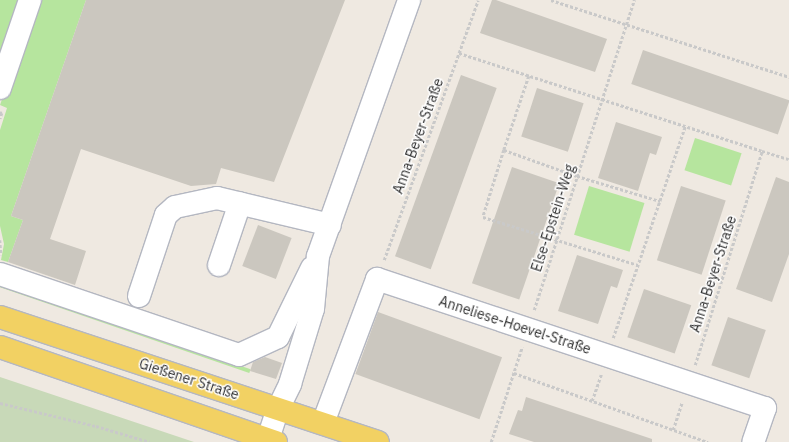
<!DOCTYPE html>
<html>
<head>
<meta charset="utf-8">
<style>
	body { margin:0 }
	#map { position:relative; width:789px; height:442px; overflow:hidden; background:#efe9e1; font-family:"IBM Plex Sans",sans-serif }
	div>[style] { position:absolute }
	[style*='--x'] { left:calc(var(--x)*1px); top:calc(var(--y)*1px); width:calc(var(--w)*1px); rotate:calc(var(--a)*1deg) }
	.green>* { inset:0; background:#b6e59e; transform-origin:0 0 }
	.cemetery>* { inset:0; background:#c8d9b8 }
	.building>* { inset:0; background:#cbc7bf; transform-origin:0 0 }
	.path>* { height:2.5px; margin-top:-1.25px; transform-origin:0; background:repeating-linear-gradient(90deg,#c9c9c9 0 3px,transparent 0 5px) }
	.roads { filter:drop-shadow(1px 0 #b4b7c1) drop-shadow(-1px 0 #b4b7c1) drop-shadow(0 1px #b4b7c1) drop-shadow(0 -1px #b4b7c1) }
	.minor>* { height:22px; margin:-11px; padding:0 11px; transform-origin:11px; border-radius:11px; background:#fff }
	.major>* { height:22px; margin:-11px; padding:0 11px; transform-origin:11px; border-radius:11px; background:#f2d163 }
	span { translate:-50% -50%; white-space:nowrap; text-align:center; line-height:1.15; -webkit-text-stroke:3px #fff; paint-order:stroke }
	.street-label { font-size:14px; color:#2e2e2e }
</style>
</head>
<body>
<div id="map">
	<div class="green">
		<div style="clip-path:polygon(0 0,21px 0,0 63px)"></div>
		<div style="clip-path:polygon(37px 0,86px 0,11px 216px,23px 220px,8px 262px,1px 260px,4px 244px,0 226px,0 130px,7px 108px,0 105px)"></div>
		<div style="left:695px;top:138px;width:49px;height:34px;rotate:18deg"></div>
		<div style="left:589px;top:186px;width:58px;height:51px;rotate:17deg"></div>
		<div style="left:0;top:283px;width:265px;height:4px;rotate:19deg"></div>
	</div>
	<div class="cemetery">
		<div style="clip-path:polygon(0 377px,188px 440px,194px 442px,0 442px)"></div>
	</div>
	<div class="building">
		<div style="clip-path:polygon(86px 0,345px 0,274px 182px,221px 168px,216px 184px,191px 186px,81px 149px,50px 239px,86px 251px,75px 285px,8px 262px,23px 220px,11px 216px)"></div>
		<div style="clip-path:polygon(492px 0,496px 0,607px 39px,595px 72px,480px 33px)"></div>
		<div style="left:643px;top:50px;width:155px;height:36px;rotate:19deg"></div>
		<div style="left:461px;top:75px;width:38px;height:193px;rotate:20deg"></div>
		<div style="left:537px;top:88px;width:49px;height:51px;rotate:18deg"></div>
		<div style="clip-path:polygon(616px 122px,662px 137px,656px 155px,650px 153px,638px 191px,598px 178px)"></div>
		<div style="left:512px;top:167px;width:50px;height:123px;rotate:19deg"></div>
		<div style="clip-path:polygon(776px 177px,789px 182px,789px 254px,772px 302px,736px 289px)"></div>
		<div style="left:681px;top:186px;width:47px;height:78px;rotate:18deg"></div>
		<div style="left:258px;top:225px;width:36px;height:44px;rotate:21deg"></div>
		<div style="clip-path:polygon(577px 255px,623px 270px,617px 288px,611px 286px,598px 324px,558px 311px)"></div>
		<div style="left:644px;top:289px;width:50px;height:51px;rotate:19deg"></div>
		<div style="left:378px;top:312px;width:132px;height:66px;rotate:20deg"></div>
		<div style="left:728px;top:317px;width:40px;height:51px;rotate:19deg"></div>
		<div style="clip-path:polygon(265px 357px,282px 363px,276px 379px,250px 371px,253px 362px)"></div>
		<div style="clip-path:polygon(526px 397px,652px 439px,652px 442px,534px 442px,509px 434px,518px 410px,522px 411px)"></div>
	</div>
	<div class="path">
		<div style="--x:551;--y:0;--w:250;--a:17.9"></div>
		<div style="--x:459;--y:53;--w:318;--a:17.9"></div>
		<div style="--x:529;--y:76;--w:78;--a:108.7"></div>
		<div style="--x:504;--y:150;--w:77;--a:19.6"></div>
		<div style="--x:577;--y:176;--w:87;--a:16.8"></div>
		<div style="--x:0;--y:112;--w:2;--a:27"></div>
		<div style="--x:2;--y:113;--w:6;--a:108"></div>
		<div style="--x:504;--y:150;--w:70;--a:107.4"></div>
		<div style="--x:483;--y:217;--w:162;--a:17.2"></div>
		<div style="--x:0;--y:240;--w:15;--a:86"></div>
		<div style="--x:384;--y:260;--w:276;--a:-70.1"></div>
		<div style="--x:534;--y:310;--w:326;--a:-72.1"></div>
		<div style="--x:613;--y:338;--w:224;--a:-71.2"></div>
		<div style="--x:695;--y:365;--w:224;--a:-72.6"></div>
		<div style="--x:762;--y:151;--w:28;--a:17"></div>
		<div style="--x:514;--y:373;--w:206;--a:19.6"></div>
		<div style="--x:592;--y:401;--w:28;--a:-71"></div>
		<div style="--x:0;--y:403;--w:99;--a:13.5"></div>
		<div style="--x:96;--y:426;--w:56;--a:16.5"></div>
		<div style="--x:673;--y:430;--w:29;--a:-72"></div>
		<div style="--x:491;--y:442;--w:100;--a:-71.9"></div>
	</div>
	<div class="roads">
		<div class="minor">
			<div style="--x:0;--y:88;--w:93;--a:-71.2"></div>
			<div style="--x:219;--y:265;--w:65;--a:-71.3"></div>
			<div style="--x:0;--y:274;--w:252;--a:18.7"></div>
			<div style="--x:239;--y:355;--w:43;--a:-24.8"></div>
			<div style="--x:278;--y:337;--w:77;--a:-63.8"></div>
			<div style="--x:139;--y:296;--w:85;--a:-71.6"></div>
			<div style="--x:166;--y:215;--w:12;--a:-42"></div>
			<div style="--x:175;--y:207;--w:43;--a:-12.1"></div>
			<div style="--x:217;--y:198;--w:116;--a:13.4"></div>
			<div style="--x:323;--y:423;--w:154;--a:-69.4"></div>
			<div style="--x:377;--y:279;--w:409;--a:18.4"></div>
			<div style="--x:765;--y:408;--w:36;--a:109"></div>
			<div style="--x:268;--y:439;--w:32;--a:-72"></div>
			<div style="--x:278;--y:409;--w:28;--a:-64"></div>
			<div style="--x:290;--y:384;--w:78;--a:-73"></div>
			<div style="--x:313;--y:309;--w:53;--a:-84.6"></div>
			<div style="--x:318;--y:256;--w:272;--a:-70.4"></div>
		</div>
		<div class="major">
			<div style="--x:0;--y:317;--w:398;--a:18.3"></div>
			<div style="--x:0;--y:347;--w:292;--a:19"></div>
		</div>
	</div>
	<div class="street-label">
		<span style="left:418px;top:136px;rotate:-70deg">Anna-Beyer-Straße</span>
		<span style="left:553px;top:218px;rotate:-72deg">Else-Epstein-Weg</span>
		<span style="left:713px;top:274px;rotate:-72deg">Anna-Beyer-Straße</span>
		<span style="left:515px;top:325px;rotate:18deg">Anneliese-Hoevel-Straße</span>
		<span style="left:189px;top:379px;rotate:18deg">Gießener Straße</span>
	</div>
</div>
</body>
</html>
